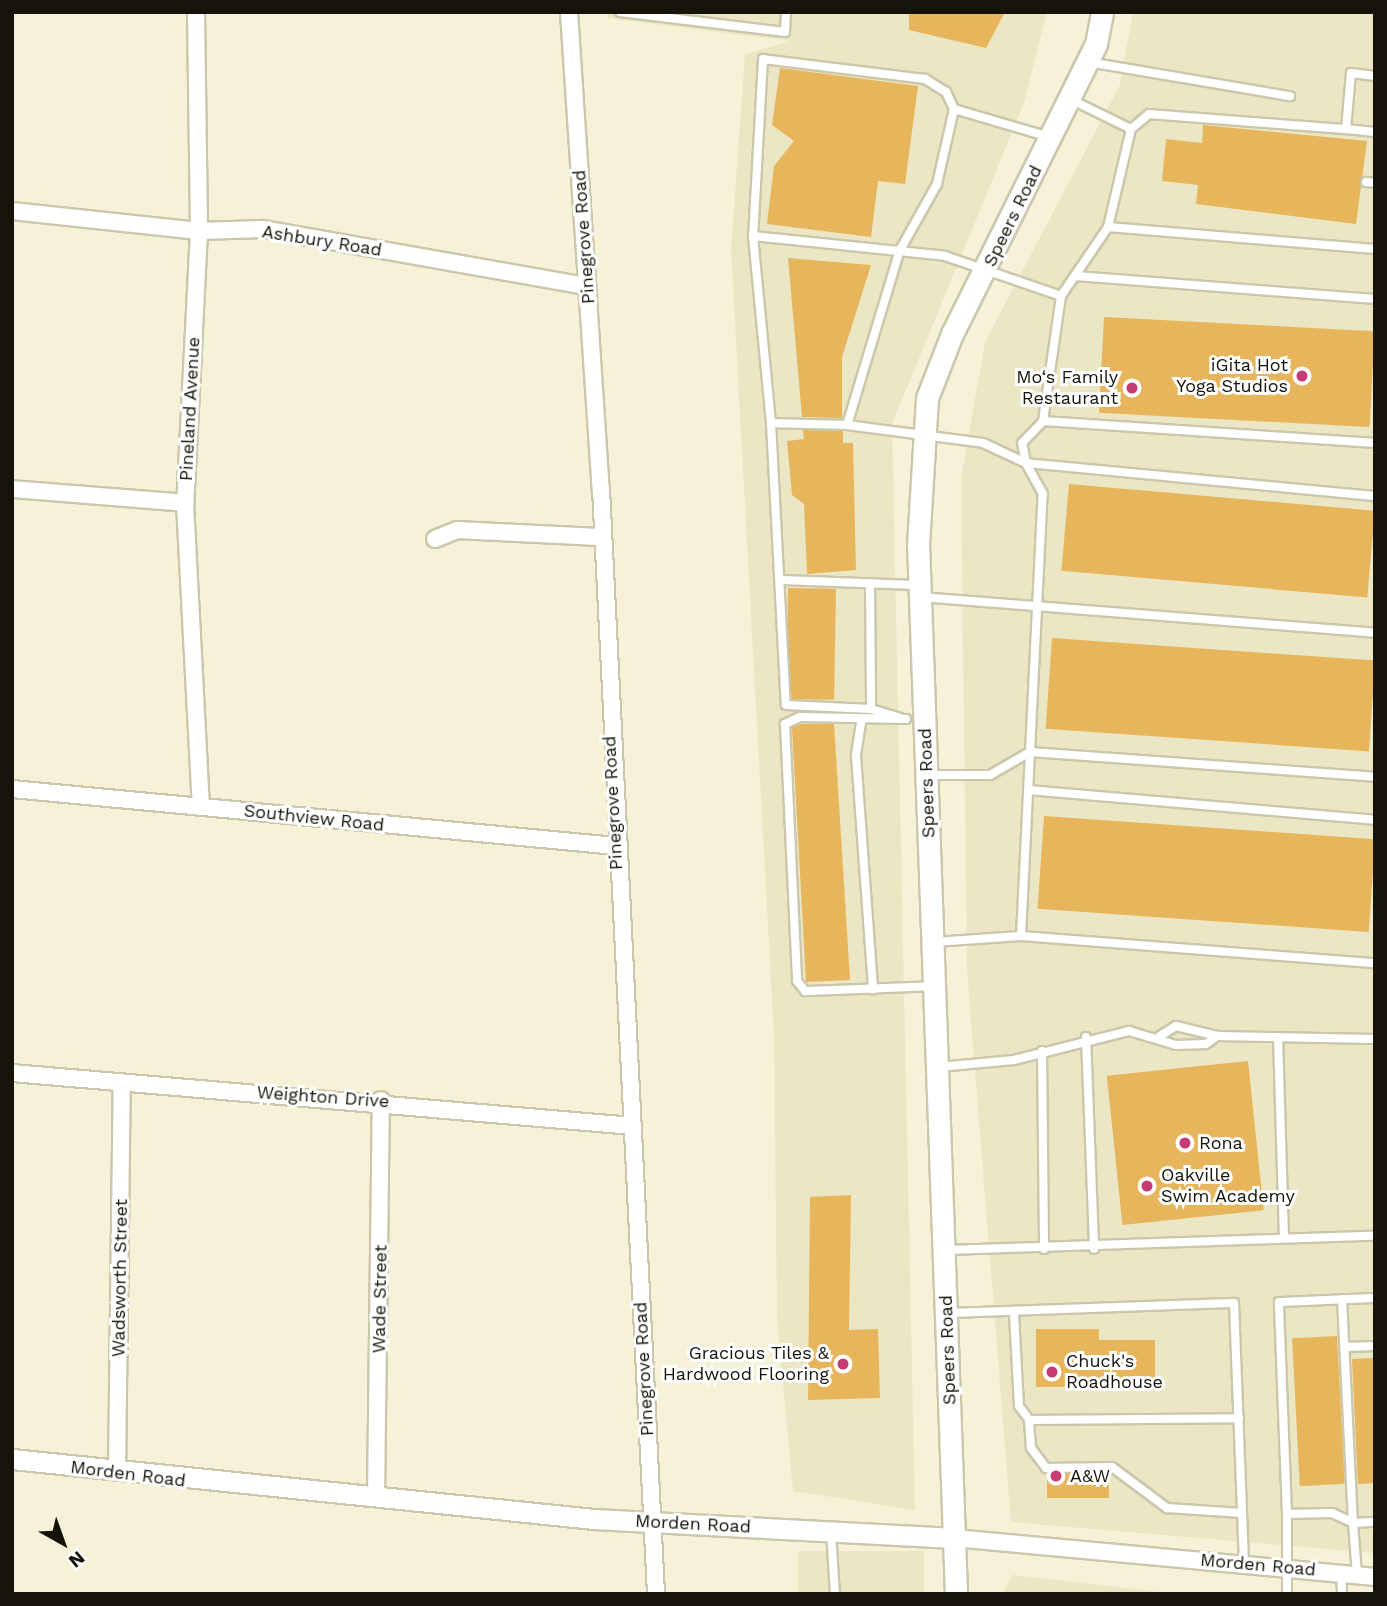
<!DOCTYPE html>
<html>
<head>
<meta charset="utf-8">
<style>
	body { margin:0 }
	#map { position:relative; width:1387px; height:1606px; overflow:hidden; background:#f6f2d7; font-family:"Work Sans",sans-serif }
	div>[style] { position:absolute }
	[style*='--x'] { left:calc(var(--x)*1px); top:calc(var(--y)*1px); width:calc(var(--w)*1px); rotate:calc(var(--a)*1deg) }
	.built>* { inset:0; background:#ebe6c3; transform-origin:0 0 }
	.building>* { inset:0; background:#e7b65c; transform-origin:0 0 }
	.roads { filter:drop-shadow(2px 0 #cbc7ac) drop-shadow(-2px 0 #cbc7ac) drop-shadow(0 2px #cbc7ac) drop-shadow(0 -2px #cbc7ac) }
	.service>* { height:8px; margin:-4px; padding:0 4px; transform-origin:4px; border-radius:4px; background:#fff }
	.minor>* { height:16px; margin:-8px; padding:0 8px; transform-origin:8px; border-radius:8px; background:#fff }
	.tertiary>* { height:19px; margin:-9.5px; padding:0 9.5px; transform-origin:9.5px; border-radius:9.5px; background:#fff }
	.secondary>* { height:21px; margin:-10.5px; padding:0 10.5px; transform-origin:10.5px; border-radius:10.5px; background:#fff }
	.dots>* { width:19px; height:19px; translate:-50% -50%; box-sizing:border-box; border:4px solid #fff; border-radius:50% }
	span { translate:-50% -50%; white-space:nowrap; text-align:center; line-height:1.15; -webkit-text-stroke:6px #fff; paint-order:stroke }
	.street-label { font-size:18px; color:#15130a }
	.poi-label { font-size:18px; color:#15130a }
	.right { translate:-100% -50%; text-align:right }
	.left { translate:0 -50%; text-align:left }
	.frame { position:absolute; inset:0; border:14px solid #15130a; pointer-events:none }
	.north { position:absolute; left:28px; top:1508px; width:70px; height:70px; -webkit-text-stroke:5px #fff; paint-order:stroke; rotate:140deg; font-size:19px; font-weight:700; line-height:28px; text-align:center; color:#15130a }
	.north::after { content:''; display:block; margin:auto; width:24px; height:32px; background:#15130a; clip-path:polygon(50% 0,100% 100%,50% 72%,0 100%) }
</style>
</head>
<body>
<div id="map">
	<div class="built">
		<div style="clip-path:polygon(607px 12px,1047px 12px,1024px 103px,892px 424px,915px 1510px,793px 1491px,777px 1319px,774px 1036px,731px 250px,745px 54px,790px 41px,607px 18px)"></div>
		<div style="clip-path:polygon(1133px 12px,1375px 12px,1375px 1553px,1011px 1522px,967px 971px,961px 479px,985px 342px,1120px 85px)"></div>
		<div style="left:798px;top:1551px;width:126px;height:43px"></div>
		<div style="clip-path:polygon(1013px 1575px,1176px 1594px,1002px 1594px)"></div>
	</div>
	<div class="building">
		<div style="clip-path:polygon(909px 12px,1005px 12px,986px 48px,909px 30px)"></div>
		<div style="clip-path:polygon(780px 68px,918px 86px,905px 184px,878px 181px,871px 237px,767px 224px,774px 166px,794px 141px,772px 125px)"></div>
		<div style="clip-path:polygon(1203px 125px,1367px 141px,1356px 224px,1196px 204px,1198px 185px,1162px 181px,1166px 139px,1202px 143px)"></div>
		<div style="clip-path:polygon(788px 258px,871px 265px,842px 357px,842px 418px,802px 417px)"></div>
		<div style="left:1104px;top:317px;width:271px;height:96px;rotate:3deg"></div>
		<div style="clip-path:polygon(803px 430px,843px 431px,843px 443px,853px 443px,856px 570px,807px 574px,804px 504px,792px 495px,787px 441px,804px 439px)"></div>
		<div style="left:1069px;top:484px;width:307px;height:87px;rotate:5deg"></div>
		<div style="left:788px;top:588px;width:48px;height:111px;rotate:1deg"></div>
		<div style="left:1052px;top:638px;width:324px;height:91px;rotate:4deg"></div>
		<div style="clip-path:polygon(801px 724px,834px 724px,850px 980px,806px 982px,792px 728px)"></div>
		<div style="left:1044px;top:816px;width:332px;height:93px;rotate:4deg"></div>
		<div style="left:1248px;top:1061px;width:150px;height:142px;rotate:84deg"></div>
		<div style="clip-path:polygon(851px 1195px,849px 1330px,878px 1329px,880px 1398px,808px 1400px,810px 1197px)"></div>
		<div style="clip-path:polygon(1036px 1329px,1099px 1329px,1099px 1340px,1155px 1340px,1155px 1386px,1036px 1387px)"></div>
		<div style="left:1337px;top:1336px;width:148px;height:45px;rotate:87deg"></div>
		<div style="clip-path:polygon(1375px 1358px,1375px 1483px,1358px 1484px,1352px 1359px)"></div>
		<div style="left:1109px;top:1474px;width:24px;height:62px;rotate:90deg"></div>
	</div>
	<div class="roads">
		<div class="service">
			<div style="--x:620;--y:12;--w:166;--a:6.9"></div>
			<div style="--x:785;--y:32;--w:20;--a:-87"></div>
			<div style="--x:1088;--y:62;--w:205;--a:9.6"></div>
			<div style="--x:1375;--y:76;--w:24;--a:-173"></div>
			<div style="--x:1351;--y:73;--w:56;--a:95.1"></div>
			<div style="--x:1346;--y:129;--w:29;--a:6"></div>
			<div style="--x:1070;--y:99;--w:68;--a:26.2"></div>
			<div style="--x:1131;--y:129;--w:101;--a:103.2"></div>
			<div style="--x:1108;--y:227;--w:268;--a:4.7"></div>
			<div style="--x:954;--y:109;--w:19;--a:-115"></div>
			<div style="--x:946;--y:92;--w:25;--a:-148"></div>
			<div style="--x:925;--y:79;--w:163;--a:-173"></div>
			<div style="--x:763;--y:59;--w:177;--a:93.2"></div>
			<div style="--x:753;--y:236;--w:193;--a:5.9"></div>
			<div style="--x:945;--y:256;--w:123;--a:19"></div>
			<div style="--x:1061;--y:296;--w:126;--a:98.2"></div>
			<div style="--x:1131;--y:129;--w:23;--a:-40"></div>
			<div style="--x:1149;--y:114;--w:198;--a:4.4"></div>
			<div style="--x:1366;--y:182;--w:9;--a:6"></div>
			<div style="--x:753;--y:236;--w:188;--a:84.5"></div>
			<div style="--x:771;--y:423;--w:76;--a:1.5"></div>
			<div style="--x:847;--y:425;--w:183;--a:-73.2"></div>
			<div style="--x:900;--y:250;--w:76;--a:-60.7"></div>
			<div style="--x:937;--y:184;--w:77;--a:-77.2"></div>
			<div style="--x:954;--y:109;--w:99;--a:16.4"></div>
			<div style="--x:1076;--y:276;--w:300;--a:4.4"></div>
			<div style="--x:1061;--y:296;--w:83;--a:-55.7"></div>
			<div style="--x:771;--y:423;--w:282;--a:87"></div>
			<div style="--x:786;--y:705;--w:85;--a:2.7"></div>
			<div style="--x:871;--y:709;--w:31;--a:17"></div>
			<div style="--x:847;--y:425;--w:137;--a:7.5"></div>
			<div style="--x:983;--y:443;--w:47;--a:24.9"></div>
			<div style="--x:1026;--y:463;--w:20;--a:-101"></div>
			<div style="--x:1022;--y:443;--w:30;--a:-46"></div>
			<div style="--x:1043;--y:421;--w:333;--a:3.8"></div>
			<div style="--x:780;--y:580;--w:137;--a:2.1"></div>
			<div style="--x:870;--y:583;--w:126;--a:89.5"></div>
			<div style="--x:921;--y:597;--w:455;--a:4.5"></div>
			<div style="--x:906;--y:719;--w:106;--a:-178.9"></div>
			<div style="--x:800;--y:717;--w:17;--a:155"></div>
			<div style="--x:785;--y:724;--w:257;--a:87.3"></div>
			<div style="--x:797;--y:981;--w:13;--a:51"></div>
			<div style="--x:805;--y:991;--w:129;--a:-2.2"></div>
			<div style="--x:861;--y:723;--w:33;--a:99"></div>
			<div style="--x:856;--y:756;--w:234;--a:85.8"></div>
			<div style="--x:927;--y:775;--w:63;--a:0"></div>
			<div style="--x:990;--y:775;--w:46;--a:-29.9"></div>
			<div style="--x:1030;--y:752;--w:346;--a:4.1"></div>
			<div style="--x:1028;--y:790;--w:348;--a:4.9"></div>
			<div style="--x:1021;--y:936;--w:443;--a:-87.2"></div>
			<div style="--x:1043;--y:494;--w:35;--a:-119"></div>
			<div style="--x:1026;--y:463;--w:351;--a:5.4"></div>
			<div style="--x:934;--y:942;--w:87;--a:-3.9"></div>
			<div style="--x:1021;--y:936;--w:355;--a:4.4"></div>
			<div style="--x:1160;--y:1036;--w:19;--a:-32"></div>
			<div style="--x:1176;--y:1026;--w:42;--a:13.7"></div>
			<div style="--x:1217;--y:1036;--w:158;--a:1.1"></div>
			<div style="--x:1086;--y:1037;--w:212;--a:87.8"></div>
			<div style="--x:1278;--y:1037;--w:199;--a:88.3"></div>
			<div style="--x:1042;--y:1051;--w:198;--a:89.4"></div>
			<div style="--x:939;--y:1067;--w:75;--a:-5.3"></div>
			<div style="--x:1014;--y:1060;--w:119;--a:-14.2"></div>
			<div style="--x:1129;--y:1031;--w:49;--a:16.6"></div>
			<div style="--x:1176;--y:1045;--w:30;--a:-2"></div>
			<div style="--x:1206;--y:1044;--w:14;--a:-36"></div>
			<div style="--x:944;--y:1250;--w:431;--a:-1.9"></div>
			<div style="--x:1342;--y:1299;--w:224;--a:87.2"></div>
			<div style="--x:1353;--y:1523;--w:22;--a:-3"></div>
			<div style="--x:947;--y:1313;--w:287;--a:-2"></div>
			<div style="--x:1234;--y:1303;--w:261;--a:87.8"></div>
			<div style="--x:1014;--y:1314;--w:92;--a:86.9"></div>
			<div style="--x:1019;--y:1406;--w:17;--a:54"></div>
			<div style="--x:1029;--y:1420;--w:210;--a:-0.5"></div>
			<div style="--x:1345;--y:1347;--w:30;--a:-2"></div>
			<div style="--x:1029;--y:1420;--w:28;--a:86"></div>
			<div style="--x:1031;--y:1448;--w:25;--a:53"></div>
			<div style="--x:1046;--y:1468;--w:66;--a:-0.9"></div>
			<div style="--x:1112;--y:1467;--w:69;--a:36.7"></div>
			<div style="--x:1167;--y:1508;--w:75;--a:3.8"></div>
			<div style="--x:1287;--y:1514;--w:212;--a:-92.2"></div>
			<div style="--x:1279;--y:1302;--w:96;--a:-2.4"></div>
			<div style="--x:831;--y:1531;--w:63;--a:86.4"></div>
			<div style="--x:1341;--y:1573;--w:21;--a:87"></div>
			<div style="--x:1287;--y:1594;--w:80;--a:-90"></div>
			<div style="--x:1287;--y:1514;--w:45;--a:-1.3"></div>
			<div style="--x:1332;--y:1513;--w:23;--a:25"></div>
			<div style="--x:1353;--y:1523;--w:52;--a:85.6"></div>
		</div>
		<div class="minor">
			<div style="--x:196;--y:12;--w:219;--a:89.2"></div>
			<div style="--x:199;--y:231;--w:272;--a:92.9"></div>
			<div style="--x:185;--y:503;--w:303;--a:87"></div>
			<div style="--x:569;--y:12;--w:478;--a:86.2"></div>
			<div style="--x:601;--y:489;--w:1106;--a:87.15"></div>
			<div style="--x:12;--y:211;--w:188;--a:6.1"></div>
			<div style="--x:199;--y:231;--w:64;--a:-1.8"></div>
			<div style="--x:263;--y:229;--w:329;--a:10"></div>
			<div style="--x:12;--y:489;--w:174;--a:4.6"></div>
			<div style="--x:435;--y:539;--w:24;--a:-22"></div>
			<div style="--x:457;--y:530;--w:142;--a:2.8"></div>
			<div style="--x:12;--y:789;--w:607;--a:5.39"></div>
			<div style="--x:12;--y:1073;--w:623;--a:4.88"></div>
			<div style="--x:117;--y:1472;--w:388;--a:-89.3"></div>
			<div style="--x:376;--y:1498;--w:398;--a:-89.3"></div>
			<div style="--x:954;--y:1538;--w:423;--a:5.3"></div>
		</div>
		<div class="tertiary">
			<div style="--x:12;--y:1459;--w:585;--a:5.89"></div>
			<div style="--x:594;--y:1519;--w:361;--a:3"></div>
		</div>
		<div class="secondary">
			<div style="--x:956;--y:1594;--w:1050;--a:-92.07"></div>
			<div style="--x:918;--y:545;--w:147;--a:-86.5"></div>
			<div style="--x:927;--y:398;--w:69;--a:-68.7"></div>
			<div style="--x:952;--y:334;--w:324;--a:-63.6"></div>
			<div style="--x:1096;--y:44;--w:33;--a:-79"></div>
		</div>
	</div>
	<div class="dots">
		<div style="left:1302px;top:376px;background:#c63c72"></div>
		<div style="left:1132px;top:388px;background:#c63c72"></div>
		<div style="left:1185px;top:1143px;background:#c63c72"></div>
		<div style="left:1147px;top:1186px;background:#c63c72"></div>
		<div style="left:843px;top:1364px;background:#c63c72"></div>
		<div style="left:1052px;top:1372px;background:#c63c72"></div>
		<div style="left:1056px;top:1476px;background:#c63c72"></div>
	</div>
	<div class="street-label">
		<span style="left:1013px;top:216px;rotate:-64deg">Speers Road</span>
		<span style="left:584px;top:237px;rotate:-94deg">Pinegrove Road</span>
		<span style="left:322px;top:241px;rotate:9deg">Ashbury Road</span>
		<span style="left:190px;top:409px;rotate:-87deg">Pineland Avenue</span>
		<span style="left:927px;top:783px;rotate:-92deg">Speers Road</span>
		<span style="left:613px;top:803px;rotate:-93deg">Pinegrove Road</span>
		<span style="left:314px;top:818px;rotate:6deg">Southview Road</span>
		<span style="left:323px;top:1097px;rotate:4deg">Weighton Drive</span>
		<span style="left:120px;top:1278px;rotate:-89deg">Wadsworth Street</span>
		<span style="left:380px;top:1299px;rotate:-89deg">Wade Street</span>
		<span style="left:948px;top:1350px;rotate:-92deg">Speers Road</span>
		<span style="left:644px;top:1369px;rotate:-93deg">Pinegrove Road</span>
		<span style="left:128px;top:1474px;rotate:7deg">Morden Road</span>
		<span style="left:693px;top:1524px;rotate:3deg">Morden Road</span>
		<span style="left:1258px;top:1565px;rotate:5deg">Morden Road</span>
	</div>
	<div class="poi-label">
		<span class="right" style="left:1288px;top:376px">iGita Hot<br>Yoga Studios</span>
		<span class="right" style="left:1118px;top:388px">Mo‘s Family<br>Restaurant</span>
		<span class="left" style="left:1199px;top:1143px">Rona</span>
		<span class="left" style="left:1161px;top:1186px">Oakville<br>Swim Academy</span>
		<span class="right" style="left:829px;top:1364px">Gracious Tiles &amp;<br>Hardwood Flooring</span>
		<span class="left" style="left:1066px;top:1372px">Chuck's<br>Roadhouse</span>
		<span class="left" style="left:1070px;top:1476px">A&amp;W</span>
	</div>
	<div class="frame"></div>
	<div class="north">N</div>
</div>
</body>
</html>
